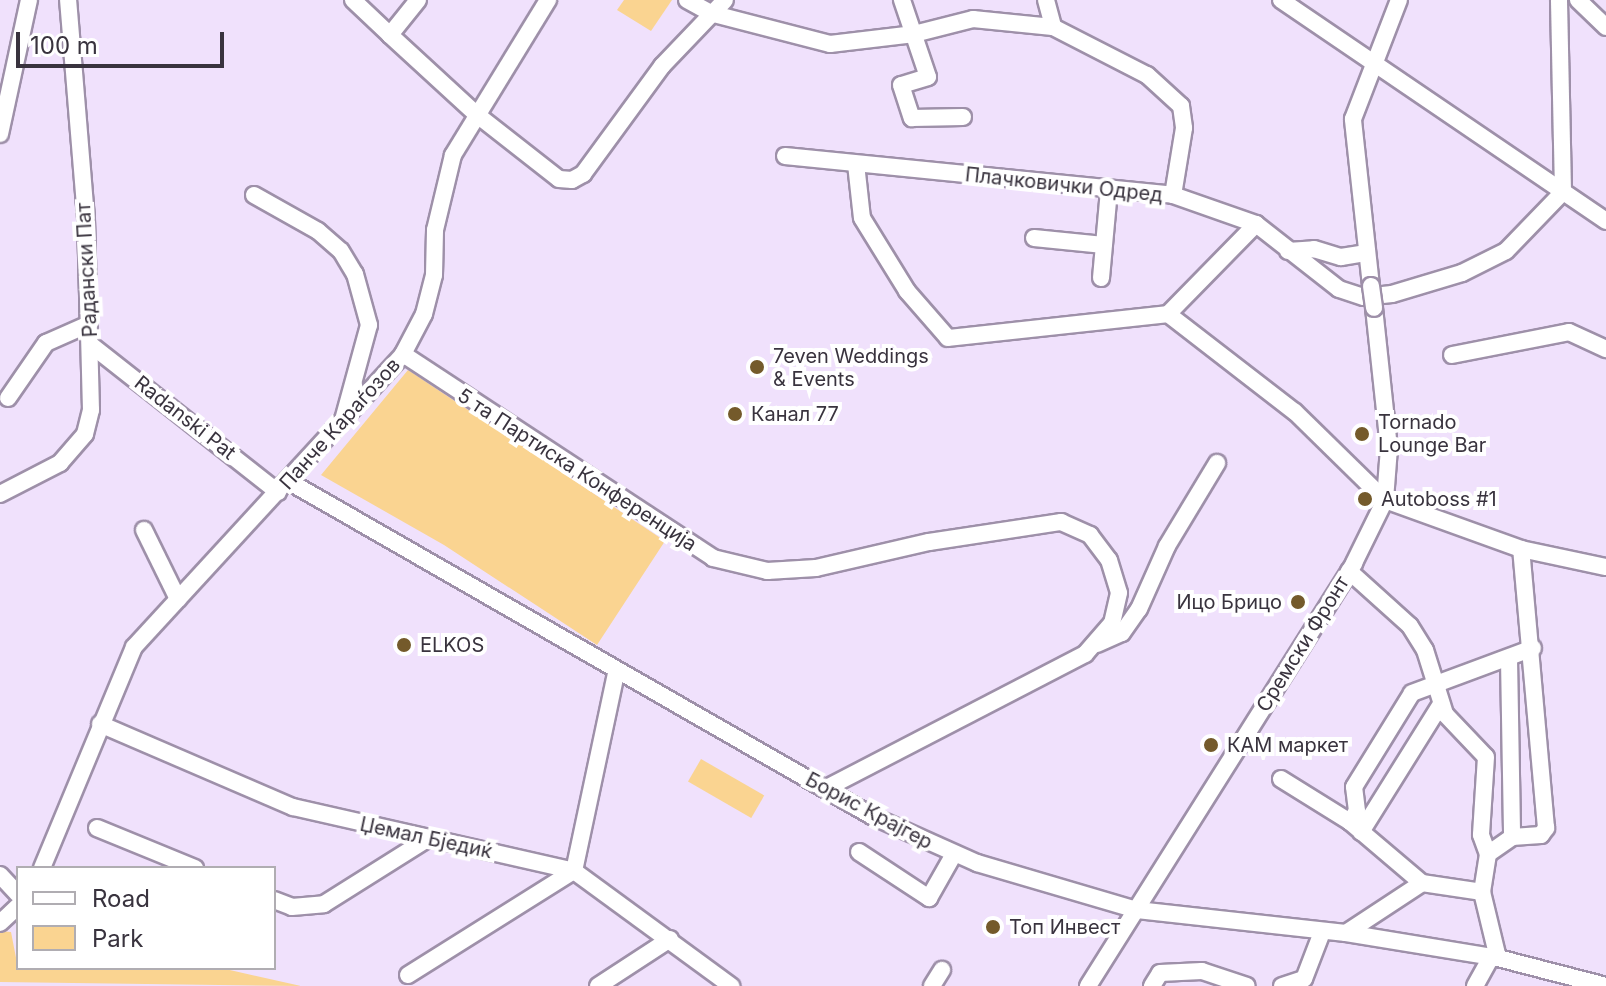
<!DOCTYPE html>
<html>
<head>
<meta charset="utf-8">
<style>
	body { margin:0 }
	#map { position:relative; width:1606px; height:986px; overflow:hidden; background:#f0e1fc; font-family:Inter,sans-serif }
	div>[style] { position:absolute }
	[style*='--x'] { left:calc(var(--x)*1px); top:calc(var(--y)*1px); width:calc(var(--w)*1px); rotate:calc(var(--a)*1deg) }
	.green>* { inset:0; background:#fad491; transform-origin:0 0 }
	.roads { filter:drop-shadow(2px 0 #9e90a9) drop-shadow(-2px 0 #9e90a9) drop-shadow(0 2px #9e90a9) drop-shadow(0 -2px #9e90a9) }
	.minor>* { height:16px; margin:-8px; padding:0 8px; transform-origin:8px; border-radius:8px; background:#fff }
	.bridges { filter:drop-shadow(2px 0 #9e90a9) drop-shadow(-2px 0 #9e90a9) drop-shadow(0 2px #9e90a9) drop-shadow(0 -2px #9e90a9) }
	.minor-bridge>* { height:16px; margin:-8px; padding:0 8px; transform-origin:8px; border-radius:8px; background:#fff }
	.dots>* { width:22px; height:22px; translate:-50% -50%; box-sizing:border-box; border:4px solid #fff; border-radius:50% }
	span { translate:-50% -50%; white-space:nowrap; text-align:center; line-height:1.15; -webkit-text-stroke:8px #fff; paint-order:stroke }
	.street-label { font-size:20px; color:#39333e }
	.poi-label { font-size:20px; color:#39333e }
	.left { translate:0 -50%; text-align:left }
	.right { translate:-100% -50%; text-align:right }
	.legend { position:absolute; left:16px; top:866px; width:260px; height:104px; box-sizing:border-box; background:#fff; border:2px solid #b0adb2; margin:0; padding:10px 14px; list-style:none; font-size:24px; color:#39333e }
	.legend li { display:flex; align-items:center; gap:16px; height:40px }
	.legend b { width:40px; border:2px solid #b0adb2 }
	.scale { position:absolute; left:16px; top:32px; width:208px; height:36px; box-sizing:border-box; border:4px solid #39333e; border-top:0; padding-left:10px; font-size:24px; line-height:28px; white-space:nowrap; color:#39333e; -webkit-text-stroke:6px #fff; paint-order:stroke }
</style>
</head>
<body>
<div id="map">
	<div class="green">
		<div style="clip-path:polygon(624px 0,672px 0,651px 31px,617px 10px)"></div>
		<div style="clip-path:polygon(408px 370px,665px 541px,597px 645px,444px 545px,321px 475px)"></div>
		<div style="left:701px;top:759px;width:73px;height:26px;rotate:30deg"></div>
		<div style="clip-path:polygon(0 931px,11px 932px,18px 968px,221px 968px,301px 986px,0 982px)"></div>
	</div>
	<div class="roads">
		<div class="minor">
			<div style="--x:353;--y:0;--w:51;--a:43.4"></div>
			<div style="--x:418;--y:0;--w:45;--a:128.7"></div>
			<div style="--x:390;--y:35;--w:117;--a:42.6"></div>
			<div style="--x:476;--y:114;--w:105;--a:38.1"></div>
			<div style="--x:559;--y:179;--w:13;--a:4"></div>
			<div style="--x:572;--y:180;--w:13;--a:-29"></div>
			<div style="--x:583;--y:174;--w:134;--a:-53.8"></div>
			<div style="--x:662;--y:66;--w:91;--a:-46.3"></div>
			<div style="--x:687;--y:0;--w:26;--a:29"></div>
			<div style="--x:710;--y:13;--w:124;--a:14.5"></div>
			<div style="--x:830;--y:44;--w:85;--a:-6.8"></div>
			<div style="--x:914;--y:34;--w:61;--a:-14.3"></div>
			<div style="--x:973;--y:19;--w:80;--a:5.7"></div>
			<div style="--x:1053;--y:27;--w:106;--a:27.1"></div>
			<div style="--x:1147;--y:75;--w:46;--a:42.4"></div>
			<div style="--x:1181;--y:106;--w:22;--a:82"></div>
			<div style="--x:1184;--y:128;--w:68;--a:99.3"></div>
			<div style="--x:902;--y:0;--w:81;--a:71.3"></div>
			<div style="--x:928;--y:77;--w:28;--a:163"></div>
			<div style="--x:901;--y:85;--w:35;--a:72"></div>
			<div style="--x:912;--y:118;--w:51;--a:-1.1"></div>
			<div style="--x:1046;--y:0;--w:28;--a:75"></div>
			<div style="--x:1281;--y:0;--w:393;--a:34.2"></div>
			<div style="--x:1578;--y:0;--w:39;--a:44"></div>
			<div style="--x:0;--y:134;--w:137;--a:-77.8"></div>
			<div style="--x:785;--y:156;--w:390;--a:5.7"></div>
			<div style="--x:1173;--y:195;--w:88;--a:19.3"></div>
			<div style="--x:1256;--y:224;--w:105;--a:38.1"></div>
			<div style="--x:1339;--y:289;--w:26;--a:18"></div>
			<div style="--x:1364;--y:297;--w:28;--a:-6"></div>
			<div style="--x:1392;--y:294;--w:73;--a:-16.7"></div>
			<div style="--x:1462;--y:273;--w:49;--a:-26.6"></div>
			<div style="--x:1506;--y:251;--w:82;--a:-46"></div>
			<div style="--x:1563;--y:192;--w:192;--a:-91.2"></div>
			<div style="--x:856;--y:164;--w:54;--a:83.7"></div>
			<div style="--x:862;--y:218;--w:86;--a:58.3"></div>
			<div style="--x:907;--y:291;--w:62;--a:48.9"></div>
			<div style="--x:948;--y:338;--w:221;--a:-6.2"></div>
			<div style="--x:1168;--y:314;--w:126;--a:-45.6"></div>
			<div style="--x:254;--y:195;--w:73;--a:29.4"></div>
			<div style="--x:318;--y:231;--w:30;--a:41"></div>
			<div style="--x:341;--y:251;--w:27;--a:59"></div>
			<div style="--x:355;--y:274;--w:53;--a:74.6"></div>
			<div style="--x:369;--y:325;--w:98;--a:105.3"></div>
			<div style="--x:1034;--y:238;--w:70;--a:5.7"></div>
			<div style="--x:1288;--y:251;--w:26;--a:-4"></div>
			<div style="--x:1314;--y:249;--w:28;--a:17"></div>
			<div style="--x:1341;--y:257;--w:26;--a:-9"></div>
			<div style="--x:1101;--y:278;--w:88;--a:-84.8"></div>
			<div style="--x:1371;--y:286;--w:168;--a:-96.2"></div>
			<div style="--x:1353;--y:119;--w:128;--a:-68.9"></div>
			<div style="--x:1168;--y:314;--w:160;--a:37.7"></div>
			<div style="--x:1295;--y:412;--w:126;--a:44.4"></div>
			<div style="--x:1385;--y:500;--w:145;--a:19.8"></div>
			<div style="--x:1521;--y:549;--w:87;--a:12"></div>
			<div style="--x:91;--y:345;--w:238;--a:38.2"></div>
			<div style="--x:403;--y:354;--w:371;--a:33.3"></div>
			<div style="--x:713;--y:558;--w:56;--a:13.5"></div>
			<div style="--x:767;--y:571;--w:49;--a:-3.5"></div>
			<div style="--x:816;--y:568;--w:116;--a:-13"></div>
			<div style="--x:929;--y:542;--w:134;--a:-8.6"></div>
			<div style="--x:1061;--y:522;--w:32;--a:24"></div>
			<div style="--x:1090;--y:535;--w:31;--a:53"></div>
			<div style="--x:1109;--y:560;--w:34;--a:73"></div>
			<div style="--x:1119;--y:593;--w:31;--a:103"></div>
			<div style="--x:1112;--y:623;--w:41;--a:131.1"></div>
			<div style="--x:1085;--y:654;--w:292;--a:152.6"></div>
			<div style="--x:1452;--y:355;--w:119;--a:-11.1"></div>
			<div style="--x:1569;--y:332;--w:41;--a:24.7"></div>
			<div style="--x:8;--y:398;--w:67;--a:-55.4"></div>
			<div style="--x:46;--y:343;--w:47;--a:-23.8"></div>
			<div style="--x:288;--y:481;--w:673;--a:29.84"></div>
			<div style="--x:872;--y:816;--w:115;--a:24.1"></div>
			<div style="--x:977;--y:863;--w:167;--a:16.4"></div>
			<div style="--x:1137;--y:910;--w:210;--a:6.3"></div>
			<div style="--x:1346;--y:933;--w:154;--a:9.3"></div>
			<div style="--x:1498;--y:958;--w:112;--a:14.5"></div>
			<div style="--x:0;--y:494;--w:68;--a:-27.3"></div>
			<div style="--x:60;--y:463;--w:38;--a:-49"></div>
			<div style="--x:85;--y:434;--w:25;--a:-76"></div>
			<div style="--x:91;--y:410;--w:192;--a:-91.5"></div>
			<div style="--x:86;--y:218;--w:219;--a:-94.7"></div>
			<div style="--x:144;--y:530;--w:77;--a:63.8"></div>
			<div style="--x:1349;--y:571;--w:82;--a:42"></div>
			<div style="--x:1410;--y:626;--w:28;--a:58"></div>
			<div style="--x:1425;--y:650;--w:67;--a:72.6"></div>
			<div style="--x:1445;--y:714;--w:59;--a:46.4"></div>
			<div style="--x:1486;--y:757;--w:78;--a:93.7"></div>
			<div style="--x:1481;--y:835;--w:20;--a:70"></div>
			<div style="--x:1097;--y:644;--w:27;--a:-24"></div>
			<div style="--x:1122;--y:633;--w:29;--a:-55"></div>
			<div style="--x:1139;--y:609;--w:69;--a:-66"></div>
			<div style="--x:1167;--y:546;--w:97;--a:-58.9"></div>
			<div style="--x:1509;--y:659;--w:178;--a:89"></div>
			<div style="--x:100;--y:724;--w:210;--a:23.3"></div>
			<div style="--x:293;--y:807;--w:288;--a:12.8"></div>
			<div style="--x:574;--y:871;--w:195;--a:36.2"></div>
			<div style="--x:1281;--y:779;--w:81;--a:31.9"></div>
			<div style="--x:1350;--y:822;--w:94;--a:40.3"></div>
			<div style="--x:1350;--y:822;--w:13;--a:-58"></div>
			<div style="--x:1357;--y:811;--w:24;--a:-97"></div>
			<div style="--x:1354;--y:787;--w:110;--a:-58.3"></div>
			<div style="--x:1412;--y:693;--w:129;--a:-20.4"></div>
			<div style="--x:97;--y:828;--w:106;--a:22.2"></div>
			<div style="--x:1361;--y:832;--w:151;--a:-58"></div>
			<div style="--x:859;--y:852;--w:84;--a:33.3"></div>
			<div style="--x:929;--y:898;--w:51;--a:-60.4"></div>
			<div style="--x:42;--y:868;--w:239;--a:-67.4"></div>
			<div style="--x:134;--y:647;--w:398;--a:-47.4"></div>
			<div style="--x:403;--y:354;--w:45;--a:-62.3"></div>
			<div style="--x:424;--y:314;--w:40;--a:-75.6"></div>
			<div style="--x:434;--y:275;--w:45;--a:-88.7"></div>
			<div style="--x:435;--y:230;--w:77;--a:-76.5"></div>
			<div style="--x:453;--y:155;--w:182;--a:-58.5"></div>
			<div style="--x:0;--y:875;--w:26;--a:47"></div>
			<div style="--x:1482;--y:892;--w:38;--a:-81"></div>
			<div style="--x:1488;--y:854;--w:29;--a:-35"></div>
			<div style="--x:1512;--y:837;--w:29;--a:-4"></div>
			<div style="--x:1541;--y:835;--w:9;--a:-54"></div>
			<div style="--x:1546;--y:828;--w:280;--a:-95.1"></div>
			<div style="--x:274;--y:900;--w:19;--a:21"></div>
			<div style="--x:292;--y:907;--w:32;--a:-5"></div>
			<div style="--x:324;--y:904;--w:124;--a:-32.2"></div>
			<div style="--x:0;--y:923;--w:25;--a:-43"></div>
			<div style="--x:1346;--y:933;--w:91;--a:-33.3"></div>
			<div style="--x:1422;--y:883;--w:61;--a:8.5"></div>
			<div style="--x:1482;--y:892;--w:68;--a:76.4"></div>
			<div style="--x:408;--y:975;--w:196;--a:-32.1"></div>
			<div style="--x:574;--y:871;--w:202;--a:-78"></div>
			<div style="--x:598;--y:986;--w:86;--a:-33.1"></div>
			<div style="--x:932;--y:986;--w:19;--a:-58"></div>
			<div style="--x:1088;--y:986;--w:500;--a:-57.8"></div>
			<div style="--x:1354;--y:563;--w:70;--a:-63.8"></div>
			<div style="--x:1385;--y:500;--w:52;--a:-85.6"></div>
			<div style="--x:1389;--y:448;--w:141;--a:-96.1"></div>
			<div style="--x:1152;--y:986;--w:15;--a:-58"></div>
			<div style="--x:1160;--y:973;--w:42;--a:-2.7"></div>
			<div style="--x:1202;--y:971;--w:47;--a:18.4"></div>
			<div style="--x:1282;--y:986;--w:23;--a:-18"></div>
			<div style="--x:1304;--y:979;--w:50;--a:-69"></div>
			<div style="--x:1475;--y:986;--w:33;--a:-61"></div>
		</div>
	</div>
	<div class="bridges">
		<div class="minor-bridge">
			<div style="--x:1371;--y:286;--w:22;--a:82"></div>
		</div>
	</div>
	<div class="dots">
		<div style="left:757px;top:367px;background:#745a2b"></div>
		<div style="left:735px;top:414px;background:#745a2b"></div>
		<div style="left:1362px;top:434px;background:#745a2b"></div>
		<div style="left:1365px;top:499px;background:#745a2b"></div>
		<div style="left:1298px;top:602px;background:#745a2b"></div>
		<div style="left:404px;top:645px;background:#745a2b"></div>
		<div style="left:1211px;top:745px;background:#745a2b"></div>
		<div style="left:993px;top:927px;background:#745a2b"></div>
	</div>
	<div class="street-label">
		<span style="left:1064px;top:185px;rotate:6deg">Плачковички Одред</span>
		<span style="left:87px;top:270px;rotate:-93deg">Радански Пат</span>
		<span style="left:185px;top:418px;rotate:38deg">Radanski Pat</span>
		<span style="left:340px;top:424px;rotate:-48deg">Панче Караѓозов</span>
		<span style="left:577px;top:470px;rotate:33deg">5 та Партиска Конференција</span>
		<span style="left:1303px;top:644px;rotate:-58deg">Сремски Фронт</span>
		<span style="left:869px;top:811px;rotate:28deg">Борис Крајгер</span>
		<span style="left:426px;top:838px;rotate:12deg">Џемал Бједиќ</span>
	</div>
	<div class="poi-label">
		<span class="left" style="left:773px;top:368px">7even Weddings<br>&amp; Events</span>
		<span class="left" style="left:751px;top:414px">Канал 77</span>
		<span class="left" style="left:1378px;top:434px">Tornado<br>Lounge Bar</span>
		<span class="left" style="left:1381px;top:499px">Autoboss #1</span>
		<span class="right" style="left:1282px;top:602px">Ицо Брицо</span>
		<span class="left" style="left:420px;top:645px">ELKOS</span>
		<span class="left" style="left:1227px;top:745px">КАМ маркет</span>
		<span class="left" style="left:1009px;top:927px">Топ Инвест</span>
	</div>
	<ul class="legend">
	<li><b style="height:10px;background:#fff"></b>Road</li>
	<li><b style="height:22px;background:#fad491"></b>Park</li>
	</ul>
	<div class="scale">100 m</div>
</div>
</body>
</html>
